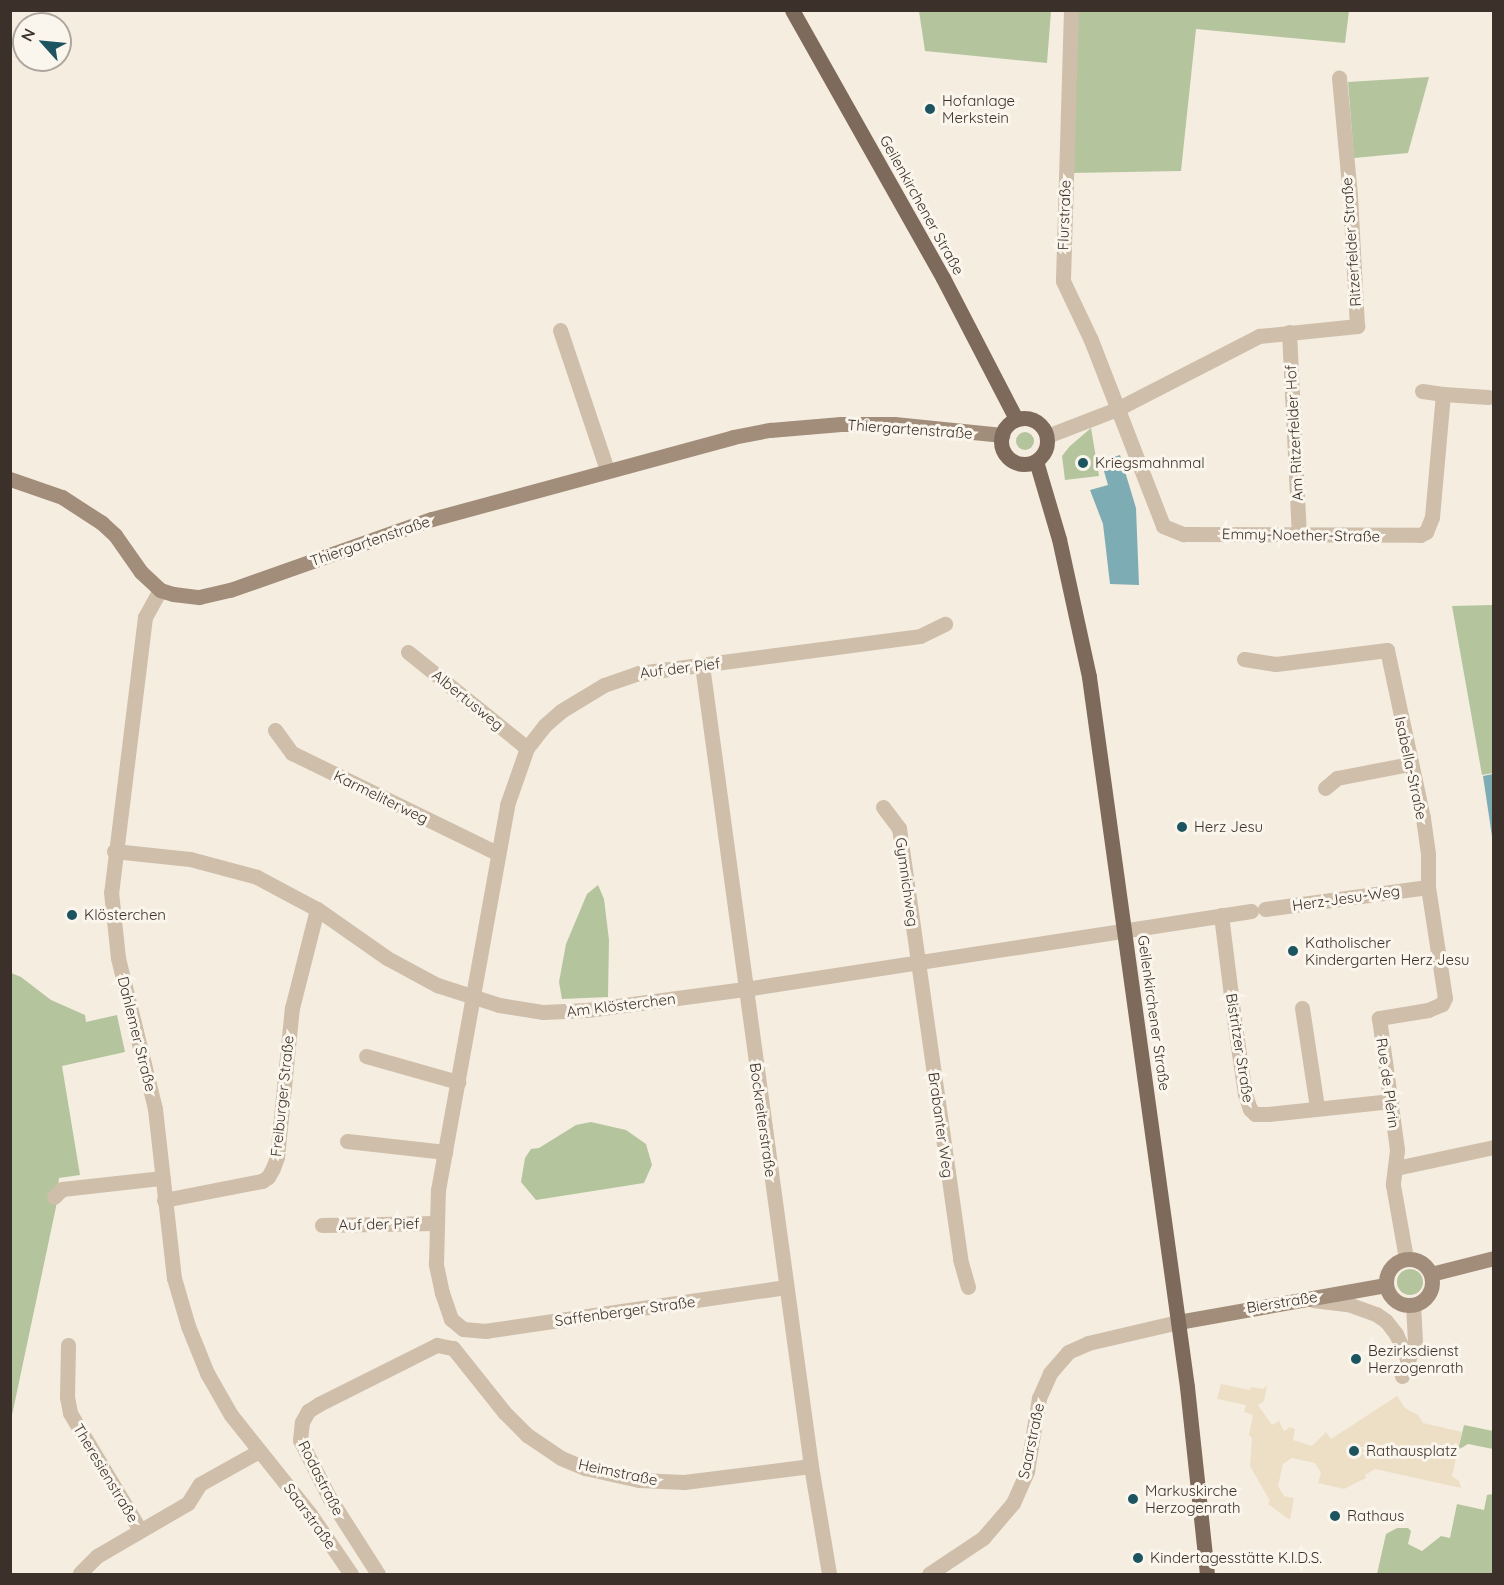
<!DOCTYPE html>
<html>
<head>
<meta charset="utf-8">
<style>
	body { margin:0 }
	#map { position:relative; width:1504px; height:1585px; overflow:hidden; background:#f5ede0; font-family:Quicksand,sans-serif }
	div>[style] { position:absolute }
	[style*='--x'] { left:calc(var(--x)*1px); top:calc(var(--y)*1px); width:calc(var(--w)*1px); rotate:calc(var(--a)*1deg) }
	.green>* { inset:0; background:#b4c59e }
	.round { border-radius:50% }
	.plaza>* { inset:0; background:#eddfc6 }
	.water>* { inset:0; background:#7dacb4 }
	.street>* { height:15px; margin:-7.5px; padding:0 7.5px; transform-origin:7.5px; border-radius:7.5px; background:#cebeaa }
	.secondary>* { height:15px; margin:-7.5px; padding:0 7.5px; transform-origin:7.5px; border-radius:7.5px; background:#a28d7b }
	.secondary>.ring { margin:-7.5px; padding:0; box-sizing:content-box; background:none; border:15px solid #a28d7b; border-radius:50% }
	.primary>* { height:15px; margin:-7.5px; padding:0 7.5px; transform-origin:7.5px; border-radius:7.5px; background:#7e6a5a }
	.primary>.ring { margin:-7.5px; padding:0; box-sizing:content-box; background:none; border:15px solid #7e6a5a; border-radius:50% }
	.dots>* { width:16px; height:16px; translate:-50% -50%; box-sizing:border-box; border:3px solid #fbf6ed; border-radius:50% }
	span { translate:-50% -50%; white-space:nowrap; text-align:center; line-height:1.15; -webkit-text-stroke:6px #fbf6ed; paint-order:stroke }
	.poi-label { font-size:15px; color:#3b312a }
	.left { translate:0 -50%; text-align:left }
	.street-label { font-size:15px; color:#3b312a }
	.frame { position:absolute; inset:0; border:12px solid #3b312a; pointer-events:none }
	.north { position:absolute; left:12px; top:12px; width:60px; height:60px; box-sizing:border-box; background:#fbf6ed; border:2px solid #aea79f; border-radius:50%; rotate:297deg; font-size:16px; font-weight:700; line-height:24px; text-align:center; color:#3b312a }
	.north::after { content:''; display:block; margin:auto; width:21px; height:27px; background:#1c5560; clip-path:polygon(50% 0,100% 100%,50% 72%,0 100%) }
</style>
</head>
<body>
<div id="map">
	<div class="green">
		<div style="clip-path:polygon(919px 11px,1051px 11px,1047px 63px,925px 51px)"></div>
		<div style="clip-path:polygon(1076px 11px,1349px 11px,1345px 43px,1196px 29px,1181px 171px,1071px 173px)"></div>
		<div style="clip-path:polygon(1429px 77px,1408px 153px,1354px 158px,1348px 82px)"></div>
		<div style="clip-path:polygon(1091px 428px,1099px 476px,1065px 480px,1062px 456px,1070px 446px)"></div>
		<div class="round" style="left:1016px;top:432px;width:18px;height:18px"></div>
		<div style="clip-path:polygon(1493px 605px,1493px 773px,1482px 775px,1452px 606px)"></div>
		<div style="clip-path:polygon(598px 885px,604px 899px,609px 940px,608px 997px,562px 999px,559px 982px,566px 944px,587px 894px)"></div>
		<div style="clip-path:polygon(11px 973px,21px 977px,51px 1000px,85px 1015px,86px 1022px,117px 1015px,125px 1052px,62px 1066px,80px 1175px,59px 1178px,56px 1207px,11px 1420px)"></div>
		<div style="clip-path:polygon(591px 1122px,626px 1130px,646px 1144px,652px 1165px,644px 1183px,536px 1200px,521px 1182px,525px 1158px,531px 1149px,539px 1148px,576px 1125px)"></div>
		<div class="round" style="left:1397px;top:1269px;width:26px;height:26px"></div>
		<div style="clip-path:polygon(1464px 1425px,1493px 1431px,1493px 1449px,1468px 1444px,1458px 1450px)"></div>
		<div style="clip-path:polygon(1493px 1494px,1493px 1574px,1377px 1574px,1386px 1534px,1397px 1528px,1408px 1528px,1411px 1531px,1408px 1544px,1422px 1551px,1441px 1536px,1450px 1538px,1457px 1504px,1484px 1510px,1487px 1495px)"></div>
	</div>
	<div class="plaza">
		<div style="clip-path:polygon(1221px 1384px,1250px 1390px,1251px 1387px,1263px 1389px,1267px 1386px,1264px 1401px,1258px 1405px,1272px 1425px,1279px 1421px,1284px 1431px,1290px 1427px,1295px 1429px,1293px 1440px,1312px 1446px,1326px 1432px,1331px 1439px,1397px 1396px,1405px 1408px,1418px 1415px,1423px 1423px,1462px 1432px,1452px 1476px,1459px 1481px,1461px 1488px,1375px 1469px,1365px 1475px,1366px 1478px,1344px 1489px,1318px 1483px,1321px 1473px,1315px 1463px,1292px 1458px,1283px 1464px,1278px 1486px,1284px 1496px,1294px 1498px,1290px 1520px,1268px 1504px,1270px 1501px,1250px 1466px,1252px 1438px,1249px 1435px,1253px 1415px,1244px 1412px,1246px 1405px,1217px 1399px)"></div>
	</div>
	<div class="water">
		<div style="clip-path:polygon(1120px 455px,1136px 508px,1139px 585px,1110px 584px,1103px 524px,1090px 490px,1108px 485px,1101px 461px)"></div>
		<div style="clip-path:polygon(1493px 774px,1494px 774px,1493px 843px,1483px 776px)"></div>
	</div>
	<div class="street">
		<div style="--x:1071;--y:10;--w:271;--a:91.7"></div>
		<div style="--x:1063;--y:281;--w:65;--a:64.6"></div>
		<div style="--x:1091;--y:340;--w:199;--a:68.8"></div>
		<div style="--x:1163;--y:526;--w:22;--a:22"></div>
		<div style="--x:1183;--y:534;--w:237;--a:0.2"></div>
		<div style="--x:1420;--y:535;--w:7;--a:-27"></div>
		<div style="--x:1426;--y:532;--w:16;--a:-68"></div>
		<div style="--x:1432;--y:517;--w:123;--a:-84.9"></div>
		<div style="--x:1443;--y:394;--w:45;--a:3.8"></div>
		<div style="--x:560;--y:330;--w:148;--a:71.4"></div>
		<div style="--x:1289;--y:332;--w:202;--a:87.2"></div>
		<div style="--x:1422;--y:391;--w:21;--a:8"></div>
		<div style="--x:1047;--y:436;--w:75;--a:-21.1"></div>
		<div style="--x:1117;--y:409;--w:160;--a:-27.2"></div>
		<div style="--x:1259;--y:336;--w:99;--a:-5.8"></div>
		<div style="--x:1357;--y:326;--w:130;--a:-93.1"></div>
		<div style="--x:1350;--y:196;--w:119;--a:-95.3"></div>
		<div style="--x:160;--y:590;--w:31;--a:119"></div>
		<div style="--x:145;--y:617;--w:277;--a:97"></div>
		<div style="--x:111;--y:892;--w:66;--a:83.9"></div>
		<div style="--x:118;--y:958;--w:155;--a:76.2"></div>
		<div style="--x:155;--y:1109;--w:170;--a:83.6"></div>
		<div style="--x:174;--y:1278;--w:50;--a:73.7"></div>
		<div style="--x:188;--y:1326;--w:51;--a:68"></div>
		<div style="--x:207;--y:1373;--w:48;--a:60.3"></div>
		<div style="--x:231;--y:1415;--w:127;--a:51.4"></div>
		<div style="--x:310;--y:1514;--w:73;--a:55.7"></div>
		<div style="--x:408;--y:652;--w:153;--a:38.9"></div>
		<div style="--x:1244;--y:659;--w:32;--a:9"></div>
		<div style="--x:1276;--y:664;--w:112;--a:-7.2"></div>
		<div style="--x:1387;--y:650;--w:172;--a:77.9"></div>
		<div style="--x:1423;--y:818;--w:37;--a:82"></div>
		<div style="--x:1428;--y:855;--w:32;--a:90"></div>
		<div style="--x:1428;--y:887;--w:112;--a:81.3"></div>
		<div style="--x:1445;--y:998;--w:7;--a:117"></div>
		<div style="--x:1442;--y:1004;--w:15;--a:157"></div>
		<div style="--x:1428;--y:1010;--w:50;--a:170.7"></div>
		<div style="--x:1379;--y:1018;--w:133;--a:82.2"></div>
		<div style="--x:1397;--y:1150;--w:35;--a:97"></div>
		<div style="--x:1393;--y:1185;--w:74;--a:79.9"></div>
		<div style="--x:702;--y:665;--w:808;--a:82.25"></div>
		<div style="--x:811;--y:1466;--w:109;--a:80.5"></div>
		<div style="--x:275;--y:730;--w:29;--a:54"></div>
		<div style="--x:292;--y:753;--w:228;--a:26"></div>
		<div style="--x:1325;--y:788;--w:16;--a:-40"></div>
		<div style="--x:1337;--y:778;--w:74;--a:-10.9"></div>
		<div style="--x:883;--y:807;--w:26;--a:53"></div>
		<div style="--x:899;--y:828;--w:435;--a:81.9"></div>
		<div style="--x:960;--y:1259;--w:29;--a:74"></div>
		<div style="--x:114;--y:851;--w:76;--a:6"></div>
		<div style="--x:190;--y:859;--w:69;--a:15"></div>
		<div style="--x:257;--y:877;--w:68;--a:28.1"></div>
		<div style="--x:317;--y:909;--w:85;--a:35"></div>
		<div style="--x:387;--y:958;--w:57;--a:28.4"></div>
		<div style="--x:437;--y:985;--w:65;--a:17.9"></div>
		<div style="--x:499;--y:1005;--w:45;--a:9"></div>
		<div style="--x:543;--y:1012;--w:44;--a:-2.6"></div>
		<div style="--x:587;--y:1010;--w:159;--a:-7.6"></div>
		<div style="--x:745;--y:989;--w:512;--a:-8.76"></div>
		<div style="--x:1265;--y:909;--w:164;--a:-7.7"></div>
		<div style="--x:1221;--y:915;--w:105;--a:82.9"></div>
		<div style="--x:1234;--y:1019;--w:76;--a:81.7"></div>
		<div style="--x:1245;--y:1094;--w:16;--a:72"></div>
		<div style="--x:1250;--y:1109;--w:7;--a:45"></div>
		<div style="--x:1255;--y:1114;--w:13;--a:0"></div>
		<div style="--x:1268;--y:1114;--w:124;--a:-6"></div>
		<div style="--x:1302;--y:1008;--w:100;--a:81.4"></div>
		<div style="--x:366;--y:1056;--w:96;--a:15.8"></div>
		<div style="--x:347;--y:1141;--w:99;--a:6.4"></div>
		<div style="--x:1396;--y:1168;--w:100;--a:-12.1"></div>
		<div style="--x:54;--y:1197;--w:11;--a:-45"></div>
		<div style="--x:62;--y:1189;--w:101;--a:-6.3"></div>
		<div style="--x:164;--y:1200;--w:100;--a:-11"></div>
		<div style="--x:262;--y:1181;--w:7;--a:-34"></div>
		<div style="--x:268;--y:1177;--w:10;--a:-61"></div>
		<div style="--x:273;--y:1168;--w:12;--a:-70"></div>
		<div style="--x:277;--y:1157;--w:150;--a:-84.3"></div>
		<div style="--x:292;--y:1008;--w:102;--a:-75.8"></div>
		<div style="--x:322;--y:1225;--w:114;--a:-1"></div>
		<div style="--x:786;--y:1287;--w:303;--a:171.7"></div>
		<div style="--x:486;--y:1331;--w:23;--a:-175"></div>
		<div style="--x:463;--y:1329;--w:16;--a:-140"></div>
		<div style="--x:451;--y:1319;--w:28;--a:-109"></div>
		<div style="--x:442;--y:1293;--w:30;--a:-102"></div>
		<div style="--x:436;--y:1264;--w:74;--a:-88.5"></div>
		<div style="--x:438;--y:1190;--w:391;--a:-79.8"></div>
		<div style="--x:507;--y:805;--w:60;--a:-70.7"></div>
		<div style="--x:527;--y:748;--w:29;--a:-52"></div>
		<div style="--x:545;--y:725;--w:21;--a:-41"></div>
		<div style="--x:561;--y:711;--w:50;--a:-31.2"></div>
		<div style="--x:604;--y:685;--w:37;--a:-19"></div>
		<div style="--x:639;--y:673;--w:283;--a:-7.5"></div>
		<div style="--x:920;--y:636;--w:28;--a:-26"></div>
		<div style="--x:1313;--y:1300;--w:35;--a:7"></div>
		<div style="--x:1348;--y:1304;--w:30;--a:20"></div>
		<div style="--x:1376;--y:1314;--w:12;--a:35"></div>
		<div style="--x:1386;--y:1321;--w:16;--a:52"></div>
		<div style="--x:1396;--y:1334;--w:30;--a:66"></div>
		<div style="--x:68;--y:1345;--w:52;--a:91.1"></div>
		<div style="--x:67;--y:1397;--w:16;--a:79"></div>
		<div style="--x:70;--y:1413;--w:136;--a:59.1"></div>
		<div style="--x:1402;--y:1376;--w:36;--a:-69"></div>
		<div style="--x:1415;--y:1342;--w:37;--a:-93"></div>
		<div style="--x:80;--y:1573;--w:24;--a:-45"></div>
		<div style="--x:97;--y:1556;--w:105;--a:-30.2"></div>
		<div style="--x:188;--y:1503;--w:22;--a:-58"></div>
		<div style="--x:200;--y:1484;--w:68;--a:-29.2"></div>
		<div style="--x:378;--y:1574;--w:89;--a:-122.6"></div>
		<div style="--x:330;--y:1499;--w:66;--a:-117"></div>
		<div style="--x:300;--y:1440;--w:18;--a:-84"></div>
		<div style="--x:302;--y:1422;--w:13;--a:-61"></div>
		<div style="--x:308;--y:1411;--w:13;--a:-32"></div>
		<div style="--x:319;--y:1404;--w:132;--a:-26.6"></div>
		<div style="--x:437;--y:1345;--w:16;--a:11"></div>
		<div style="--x:453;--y:1348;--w:82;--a:51.4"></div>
		<div style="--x:504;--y:1412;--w:33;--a:45"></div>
		<div style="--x:527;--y:1435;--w:41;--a:34.1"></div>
		<div style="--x:561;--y:1458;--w:26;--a:23"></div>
		<div style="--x:585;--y:1468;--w:55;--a:12.5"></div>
		<div style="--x:639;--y:1480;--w:45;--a:2.5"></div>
		<div style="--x:684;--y:1482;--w:128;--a:-7.2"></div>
		<div style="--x:929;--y:1574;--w:65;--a:-33.7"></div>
		<div style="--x:983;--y:1538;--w:46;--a:-49.4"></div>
		<div style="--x:1013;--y:1503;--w:35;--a:-66"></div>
		<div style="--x:1027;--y:1471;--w:74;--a:-80.7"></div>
		<div style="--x:1039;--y:1398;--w:27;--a:-66"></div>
		<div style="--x:1050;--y:1373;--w:28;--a:-49"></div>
		<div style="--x:1068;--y:1352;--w:22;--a:-24"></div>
		<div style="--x:1088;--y:1343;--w:92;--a:-13.1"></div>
	</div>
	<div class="secondary">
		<div style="--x:10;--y:479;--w:55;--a:19.1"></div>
		<div style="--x:62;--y:497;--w:48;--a:33"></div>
		<div style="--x:102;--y:523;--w:18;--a:43"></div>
		<div style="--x:115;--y:535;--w:45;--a:54.9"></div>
		<div style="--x:141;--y:572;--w:26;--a:43"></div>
		<div style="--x:160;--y:590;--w:14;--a:17"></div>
		<div style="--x:173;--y:594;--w:26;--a:7"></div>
		<div style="--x:199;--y:597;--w:32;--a:-13"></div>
		<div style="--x:230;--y:590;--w:214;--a:-19.4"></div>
		<div style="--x:432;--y:519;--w:312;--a:-15.2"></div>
		<div style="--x:733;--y:437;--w:38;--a:-11"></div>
		<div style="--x:770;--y:430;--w:71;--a:-4.8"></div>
		<div style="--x:841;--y:424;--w:53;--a:0"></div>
		<div style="--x:894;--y:424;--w:109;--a:5.8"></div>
		<div class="ring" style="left:1386px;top:1259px;width:31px;height:31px"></div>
		<div style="--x:1431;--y:1274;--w:65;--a:-14.3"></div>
		<div style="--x:1178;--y:1322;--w:211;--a:-10.1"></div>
	</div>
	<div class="primary">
		<div style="--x:792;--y:10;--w:308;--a:60.6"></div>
		<div style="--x:943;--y:278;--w:159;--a:62.6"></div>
		<div class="ring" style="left:1001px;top:418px;width:31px;height:31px"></div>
		<div style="--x:1036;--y:461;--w:81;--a:73.6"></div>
		<div style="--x:1059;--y:539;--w:141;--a:77.7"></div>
		<div style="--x:1089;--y:677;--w:717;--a:82.14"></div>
		<div style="--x:1187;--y:1387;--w:188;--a:83.9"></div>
	</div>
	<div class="dots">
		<div style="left:930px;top:109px;background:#1c5560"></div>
		<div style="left:1083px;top:463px;background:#1c5560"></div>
		<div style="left:1182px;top:827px;background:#1c5560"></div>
		<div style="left:72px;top:915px;background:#1c5560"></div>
		<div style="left:1293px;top:951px;background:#1c5560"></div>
		<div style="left:1356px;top:1359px;background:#1c5560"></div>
		<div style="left:1354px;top:1451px;background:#1c5560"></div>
		<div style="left:1133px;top:1499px;background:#1c5560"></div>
		<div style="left:1335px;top:1516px;background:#1c5560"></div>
		<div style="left:1138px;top:1558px;background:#1c5560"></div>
	</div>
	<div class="poi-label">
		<span class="left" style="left:942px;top:109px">Hofanlage<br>Merkstein</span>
		<span class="left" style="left:1095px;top:463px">Kriegsmahnmal</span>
		<span class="left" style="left:1194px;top:827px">Herz Jesu</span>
		<span class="left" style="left:84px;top:915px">Klösterchen</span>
		<span class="left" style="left:1305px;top:951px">Katholischer<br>Kindergarten Herz Jesu</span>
		<span class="left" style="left:1368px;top:1359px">Bezirksdienst<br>Herzogenrath</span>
		<span class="left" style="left:1366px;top:1451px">Rathausplatz</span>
		<span class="left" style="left:1145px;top:1499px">Markuskirche<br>Herzogenrath</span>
		<span class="left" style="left:1347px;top:1516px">Rathaus</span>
		<span class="left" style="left:1150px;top:1558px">Kindertagesstätte K.I.D.S.</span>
	</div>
	<div class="street-label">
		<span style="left:922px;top:205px;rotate:61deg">Geilenkirchener Straße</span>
		<span style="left:1064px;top:215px;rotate:-88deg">Flurstraße</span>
		<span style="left:1351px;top:242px;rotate:-94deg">Ritzerfelder Straße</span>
		<span style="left:910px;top:429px;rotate:4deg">Thiergartenstraße</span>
		<span style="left:1294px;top:433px;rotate:-93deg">Am Ritzerfelder Hof</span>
		<span style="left:1301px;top:535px;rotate:1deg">Emmy-Noether-Straße</span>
		<span style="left:370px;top:541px;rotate:-19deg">Thiergartenstraße</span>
		<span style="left:680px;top:668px;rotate:-7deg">Auf der Pief</span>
		<span style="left:468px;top:700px;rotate:39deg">Albertusweg</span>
		<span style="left:1411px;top:768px;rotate:78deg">Isabella-Straße</span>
		<span style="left:381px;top:797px;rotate:26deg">Karmeliterweg</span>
		<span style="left:907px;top:882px;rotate:82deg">Gymnichweg</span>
		<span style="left:1346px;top:898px;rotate:-8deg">Herz-Jesu-Weg</span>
		<span style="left:621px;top:1005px;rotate:-7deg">Am Klösterchen</span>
		<span style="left:1154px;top:1013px;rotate:82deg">Geilenkirchener Straße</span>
		<span style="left:137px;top:1034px;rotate:76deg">Dahlemer Straße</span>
		<span style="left:1240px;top:1048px;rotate:81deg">Bistritzer Straße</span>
		<span style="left:1388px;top:1083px;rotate:82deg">Rue de Plérin</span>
		<span style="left:282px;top:1096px;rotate:-84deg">Freiburger Straße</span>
		<span style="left:763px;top:1120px;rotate:82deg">Bockreiterstraße</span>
		<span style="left:941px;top:1125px;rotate:82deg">Brabanter Weg</span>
		<span style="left:379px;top:1224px;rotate:-1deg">Auf der Pief</span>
		<span style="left:1282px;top:1302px;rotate:-9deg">Bierstraße</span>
		<span style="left:625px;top:1311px;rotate:-8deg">Saffenberger Straße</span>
		<span style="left:1031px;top:1441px;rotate:-78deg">Saarstraße</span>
		<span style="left:618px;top:1472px;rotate:12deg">Heimstraße</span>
		<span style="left:106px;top:1473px;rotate:59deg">Theresienstraße</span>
		<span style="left:321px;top:1478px;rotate:63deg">Rodastraße</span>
		<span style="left:310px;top:1516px;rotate:54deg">Saarstraße</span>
	</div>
	<div class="frame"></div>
	<div class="north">N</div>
</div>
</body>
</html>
